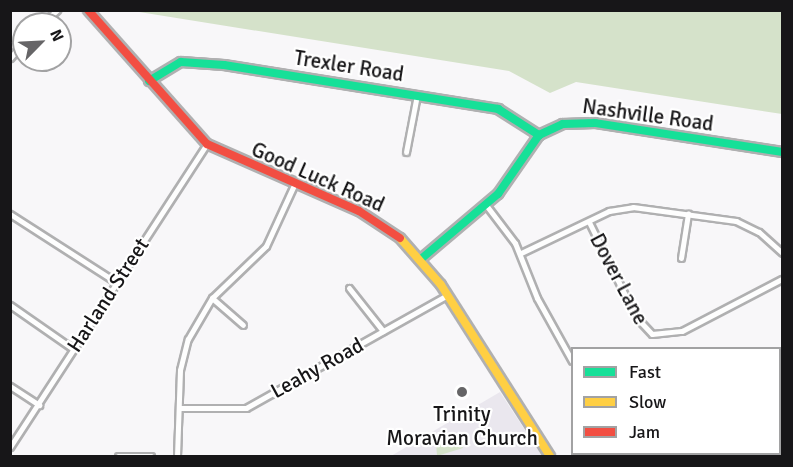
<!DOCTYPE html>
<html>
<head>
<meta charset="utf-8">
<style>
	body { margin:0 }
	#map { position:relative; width:793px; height:467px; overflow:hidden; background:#f8f7f9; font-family:Signika,sans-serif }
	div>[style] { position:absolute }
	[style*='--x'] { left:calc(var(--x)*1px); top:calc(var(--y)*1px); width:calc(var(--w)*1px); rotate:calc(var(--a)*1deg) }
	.built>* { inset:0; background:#eae7ee }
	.green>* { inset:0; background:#d5e2ca }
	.roads { filter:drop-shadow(2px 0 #b0b0b1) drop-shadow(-2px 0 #b0b0b1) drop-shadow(0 2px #b0b0b1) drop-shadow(0 -2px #b0b0b1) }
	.street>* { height:5px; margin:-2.5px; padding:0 2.5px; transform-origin:2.5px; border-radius:2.5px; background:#fefefe }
	.fast>* { height:8px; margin:-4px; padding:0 4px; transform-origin:4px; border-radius:4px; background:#16e098 }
	.slow>* { height:8px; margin:-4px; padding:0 4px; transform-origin:4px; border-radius:4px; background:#ffcf43 }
	.jam>* { height:8px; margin:-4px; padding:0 4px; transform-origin:4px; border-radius:4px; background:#f24e42 }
	.dots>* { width:16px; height:16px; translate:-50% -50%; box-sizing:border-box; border:3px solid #fff; border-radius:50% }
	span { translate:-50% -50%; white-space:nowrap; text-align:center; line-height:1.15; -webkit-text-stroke:4.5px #fff; paint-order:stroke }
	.street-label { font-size:21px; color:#171618 }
	.poi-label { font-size:21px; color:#171618 }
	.frame { position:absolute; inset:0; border:12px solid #171618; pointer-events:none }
	.legend { position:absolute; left:571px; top:347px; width:210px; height:108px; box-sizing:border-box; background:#fff; border:2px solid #a2a2a3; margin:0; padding:8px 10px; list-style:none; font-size:18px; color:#171618 }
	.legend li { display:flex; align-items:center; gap:12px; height:30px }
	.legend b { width:30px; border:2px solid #a2a2a3 }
	.north { position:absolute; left:12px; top:12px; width:60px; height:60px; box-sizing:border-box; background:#fff; border:2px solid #a2a2a3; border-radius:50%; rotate:66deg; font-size:16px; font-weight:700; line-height:24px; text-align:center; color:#171618 }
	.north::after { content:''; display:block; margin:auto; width:21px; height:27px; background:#666567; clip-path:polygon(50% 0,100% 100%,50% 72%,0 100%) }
</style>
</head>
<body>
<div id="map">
	<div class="built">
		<div style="clip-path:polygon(500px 392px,542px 456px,391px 456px)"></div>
	</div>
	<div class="green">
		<div style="clip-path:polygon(133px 11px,782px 11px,782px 114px,576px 82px,550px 93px,509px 71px)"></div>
		<div style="clip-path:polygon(454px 432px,463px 448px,437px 456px,436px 442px)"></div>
	</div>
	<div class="roads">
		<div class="street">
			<div style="--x:42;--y:24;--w:21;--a:-43"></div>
			<div style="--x:10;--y:58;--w:21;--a:-49"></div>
			<div style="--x:406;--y:152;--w:58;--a:-79.1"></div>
			<div style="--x:486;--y:205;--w:48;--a:52.7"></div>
			<div style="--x:515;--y:243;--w:59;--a:68.2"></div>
			<div style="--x:537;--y:298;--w:72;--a:60.9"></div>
			<div style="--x:10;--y:214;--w:126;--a:32.7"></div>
			<div style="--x:589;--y:222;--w:106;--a:63.7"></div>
			<div style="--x:636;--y:317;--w:23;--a:47"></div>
			<div style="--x:652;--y:334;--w:30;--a:-6"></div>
			<div style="--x:682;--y:331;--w:113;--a:-27.5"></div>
			<div style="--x:521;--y:253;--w:98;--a:-25.5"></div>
			<div style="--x:609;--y:211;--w:24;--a:-9"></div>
			<div style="--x:633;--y:207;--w:104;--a:7.7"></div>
			<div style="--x:736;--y:221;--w:25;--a:26"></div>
			<div style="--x:759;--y:232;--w:31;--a:42"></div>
			<div style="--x:681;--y:258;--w:45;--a:-81"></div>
			<div style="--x:349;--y:288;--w:55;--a:51.7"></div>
			<div style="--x:212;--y:298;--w:41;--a:41.1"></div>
			<div style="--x:10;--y:305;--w:77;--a:34.9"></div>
			<div style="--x:780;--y:364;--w:2;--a:-27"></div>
			<div style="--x:10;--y:386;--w:35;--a:33"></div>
			<div style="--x:179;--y:408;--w:67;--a:0"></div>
			<div style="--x:246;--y:408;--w:231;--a:-29.3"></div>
			<div style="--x:10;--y:447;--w:361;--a:-57"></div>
			<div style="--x:118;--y:456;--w:33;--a:0"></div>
			<div style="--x:177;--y:456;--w:86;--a:-88"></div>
			<div style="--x:180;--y:370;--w:32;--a:-76"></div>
			<div style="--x:188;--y:339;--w:48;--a:-59.7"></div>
			<div style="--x:212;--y:298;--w:75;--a:-43.9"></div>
			<div style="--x:266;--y:246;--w:67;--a:-65.3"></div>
		</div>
		<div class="fast">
			<div style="--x:149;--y:81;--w:37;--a:-31"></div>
			<div style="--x:181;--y:62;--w:43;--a:4"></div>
			<div style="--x:224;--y:65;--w:278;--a:9.1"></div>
			<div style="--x:498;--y:109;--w:49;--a:32.4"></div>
			<div style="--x:421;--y:259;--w:101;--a:-40.2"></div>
			<div style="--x:498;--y:194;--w:72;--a:-55.2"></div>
			<div style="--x:539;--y:135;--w:26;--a:-25"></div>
			<div style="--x:563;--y:124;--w:32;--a:-2"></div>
			<div style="--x:595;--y:123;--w:189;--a:8.8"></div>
			<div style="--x:732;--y:456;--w:8;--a:-14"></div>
		</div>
		<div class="slow">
			<div style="--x:400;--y:238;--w:62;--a:48.9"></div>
			<div style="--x:441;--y:285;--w:203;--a:57.5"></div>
		</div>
		<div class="jam">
			<div style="--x:88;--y:10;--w:179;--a:48.4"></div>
			<div style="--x:207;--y:144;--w:166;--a:23.8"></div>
			<div style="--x:359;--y:211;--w:49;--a:33.4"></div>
			<div style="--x:780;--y:438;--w:2;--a:-27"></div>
		</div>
	</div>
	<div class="dots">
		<div style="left:462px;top:392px;background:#666567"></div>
	</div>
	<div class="street-label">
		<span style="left:349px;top:66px;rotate:9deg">Trexler Road</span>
		<span style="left:648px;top:115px;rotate:8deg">Nashville Road</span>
		<span style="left:318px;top:177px;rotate:24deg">Good Luck Road</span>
		<span style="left:619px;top:279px;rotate:62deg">Dover Lane</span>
		<span style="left:108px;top:295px;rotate:-57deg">Harland Street</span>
		<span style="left:317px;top:368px;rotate:-29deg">Leahy Road</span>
	</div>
	<div class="poi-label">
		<span style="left:462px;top:426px">Trinity<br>Moravian Church</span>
	</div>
	<div class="frame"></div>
	<ul class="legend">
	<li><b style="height:8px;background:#16e098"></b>Fast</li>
	<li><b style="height:8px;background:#ffcf43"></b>Slow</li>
	<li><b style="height:8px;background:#f24e42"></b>Jam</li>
	</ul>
	<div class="north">N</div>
</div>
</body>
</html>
